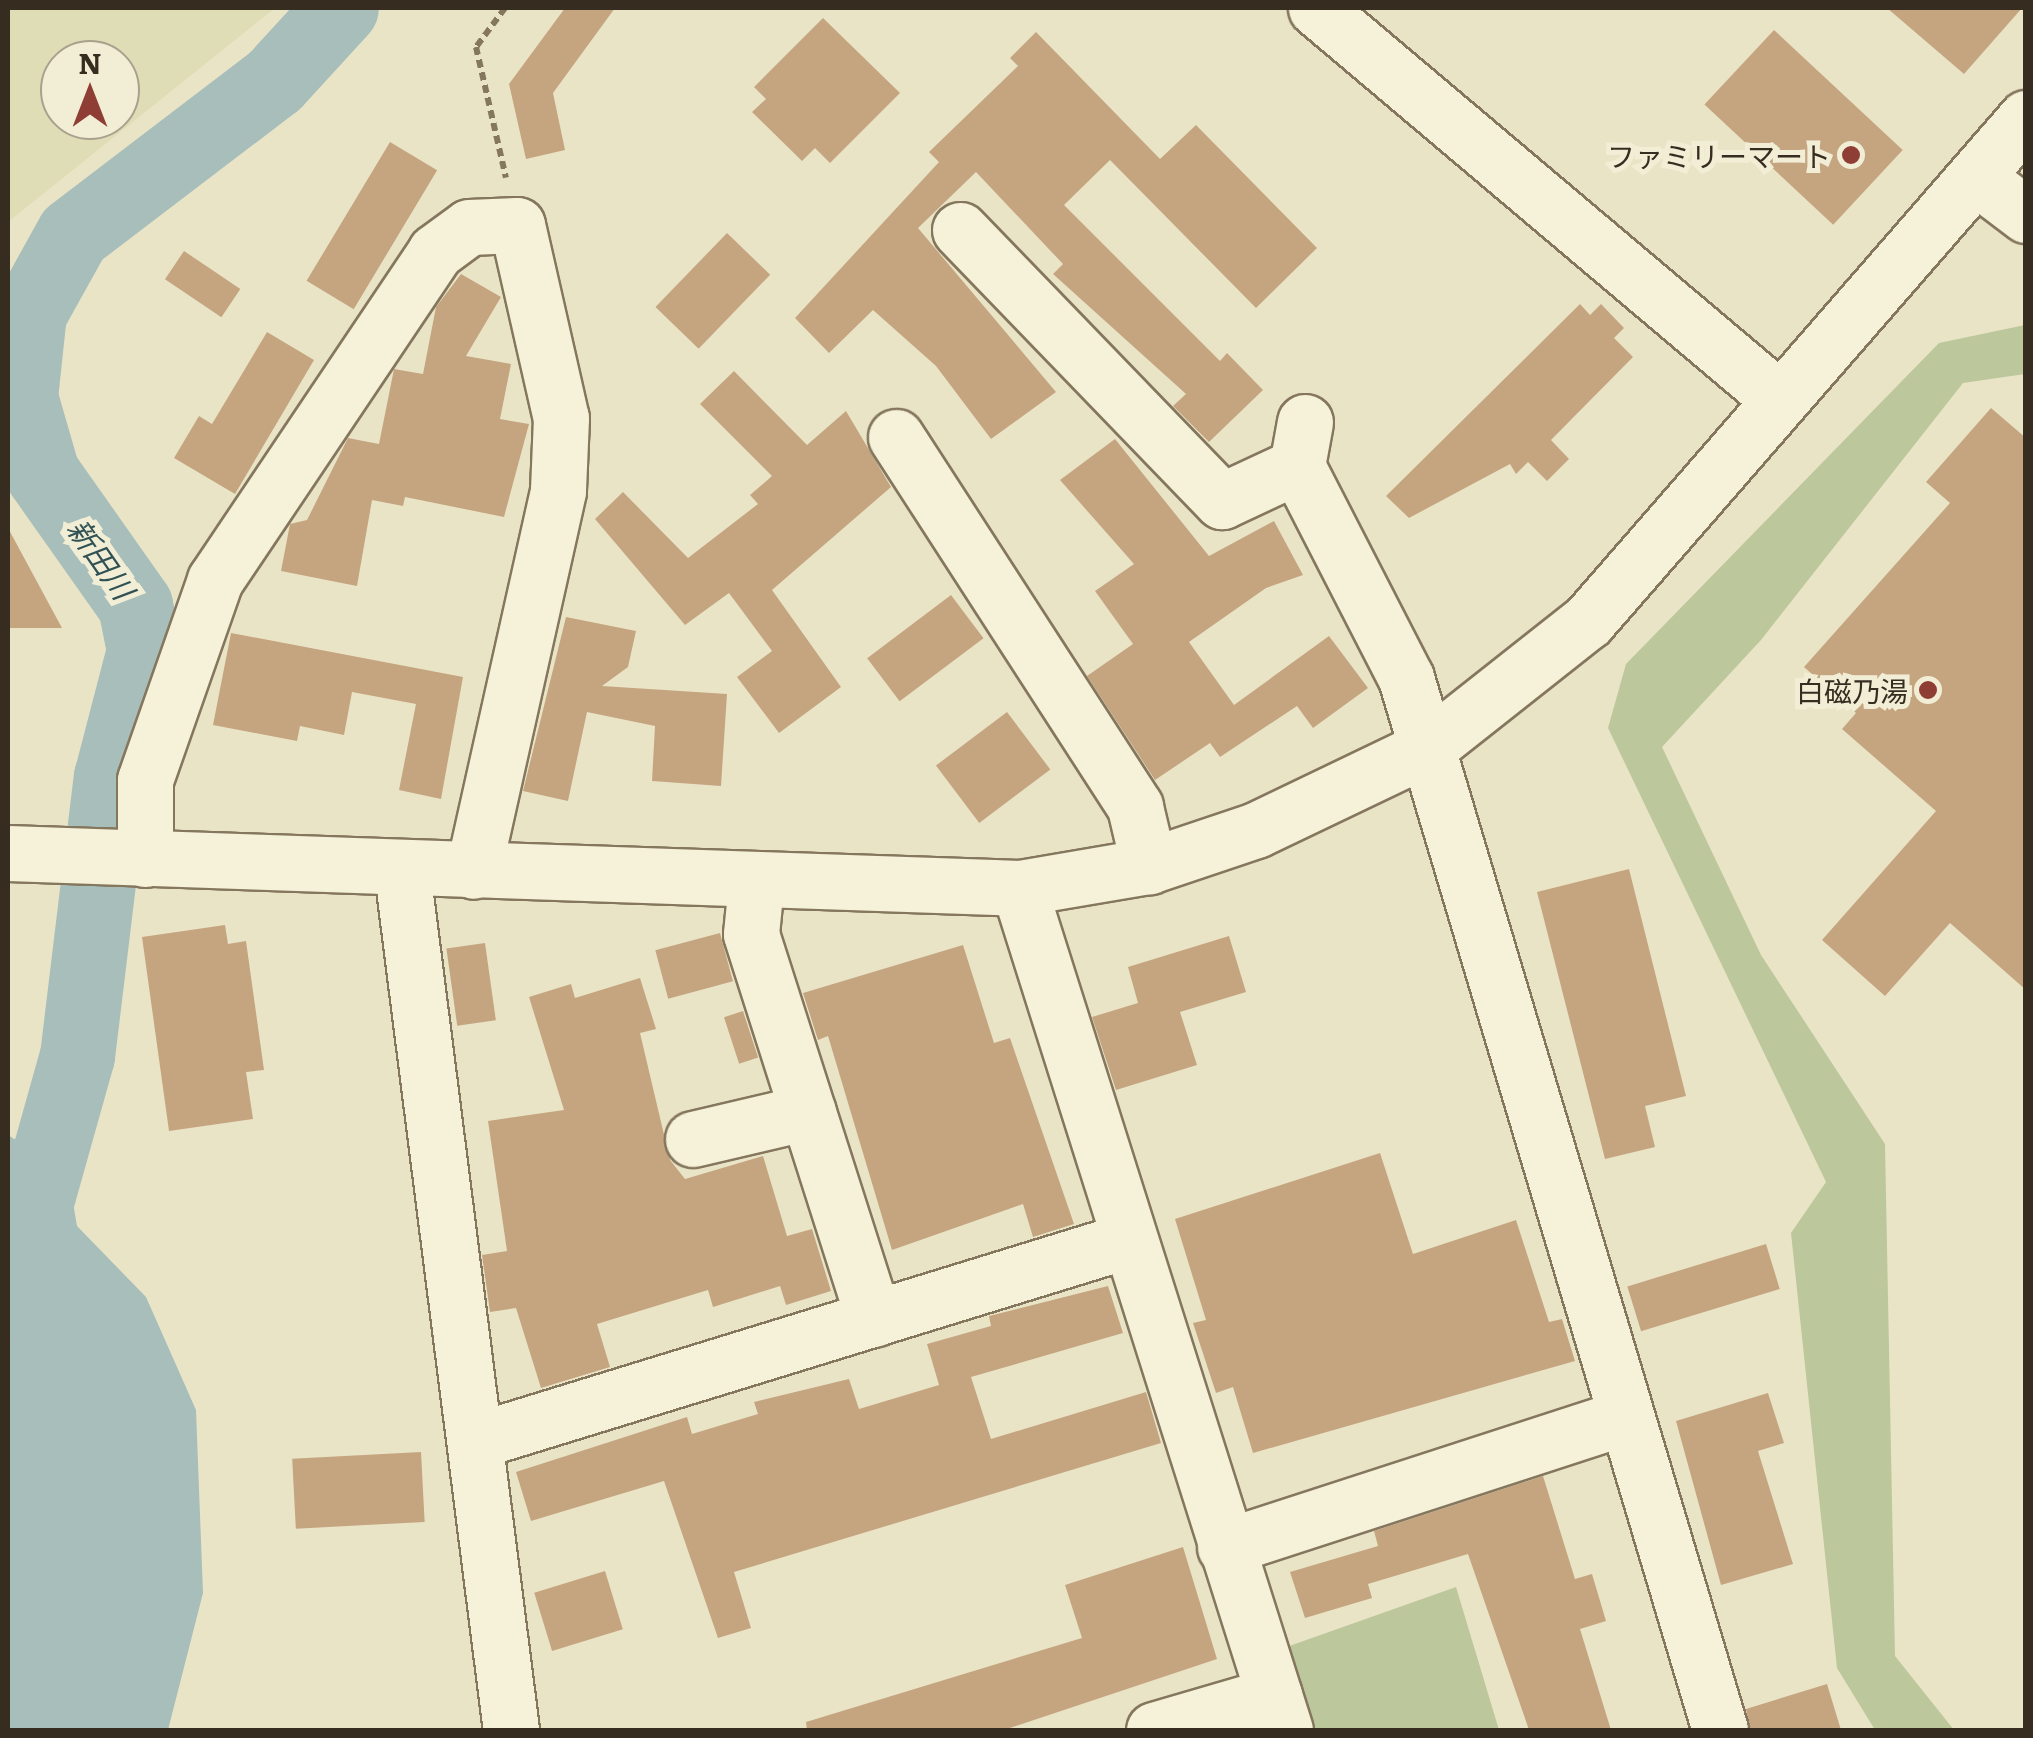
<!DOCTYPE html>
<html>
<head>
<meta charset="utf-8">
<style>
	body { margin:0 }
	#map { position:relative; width:2033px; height:1738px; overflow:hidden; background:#eae4c7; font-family:Literata,"Noto Sans JP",serif }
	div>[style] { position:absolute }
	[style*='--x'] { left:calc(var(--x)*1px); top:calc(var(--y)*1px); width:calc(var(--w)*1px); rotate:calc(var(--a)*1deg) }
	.farmland>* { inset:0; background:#dfddb5 }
	.green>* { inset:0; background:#bdc79c }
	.water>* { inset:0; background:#a8bebb }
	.river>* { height:75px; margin:-37.5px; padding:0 37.5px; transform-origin:37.5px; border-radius:37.5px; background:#a8bebb }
	.building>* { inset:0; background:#c5a580; transform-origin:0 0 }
	.path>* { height:6px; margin-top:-3px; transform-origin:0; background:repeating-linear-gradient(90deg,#84775e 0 8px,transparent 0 13px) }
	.roads { filter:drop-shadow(2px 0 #84775e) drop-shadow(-2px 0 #84775e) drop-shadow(0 2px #84775e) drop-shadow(0 -2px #84775e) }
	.minor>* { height:55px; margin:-27.5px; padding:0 27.5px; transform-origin:27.5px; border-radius:27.5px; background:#f6f1d9 }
	.dots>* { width:28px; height:28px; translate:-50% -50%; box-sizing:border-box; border:5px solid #f2eed6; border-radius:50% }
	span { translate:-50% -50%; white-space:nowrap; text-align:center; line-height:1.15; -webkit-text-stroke:10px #f2eed6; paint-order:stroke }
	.poi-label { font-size:28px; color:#362d20 }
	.right { translate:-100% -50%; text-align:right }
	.water-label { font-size:30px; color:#315254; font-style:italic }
	.frame { position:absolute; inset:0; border:10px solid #362d20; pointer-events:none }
	.north { position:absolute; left:40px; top:40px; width:100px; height:100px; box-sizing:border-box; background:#f2eed6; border:2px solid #a7a18d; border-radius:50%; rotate:0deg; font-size:28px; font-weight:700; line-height:40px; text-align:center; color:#362d20 }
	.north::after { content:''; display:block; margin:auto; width:35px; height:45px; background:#8e3e34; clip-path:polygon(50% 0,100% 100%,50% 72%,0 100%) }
</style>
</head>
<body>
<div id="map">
	<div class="farmland">
		<div style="clip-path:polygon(evenodd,8px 8px,275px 8px,8px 222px,8px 8px,60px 60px,120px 60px,120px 120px,60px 120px,60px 60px)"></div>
	</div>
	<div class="green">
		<div style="clip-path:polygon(2025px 325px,2025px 374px,1963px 383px,1761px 640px,1662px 747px,1761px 955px,1885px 1144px,1895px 1656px,1954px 1730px,1875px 1730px,1837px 1668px,1791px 1233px,1826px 1182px,1608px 728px,1626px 664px,1939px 343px)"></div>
		<div style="clip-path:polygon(1456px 1587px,1499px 1730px,1192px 1730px,1278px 1650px)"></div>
	</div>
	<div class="water">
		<div style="clip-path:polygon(8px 1135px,68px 1173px,77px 1226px,146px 1297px,196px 1410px,203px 1593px,168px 1730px,8px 1730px)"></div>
	</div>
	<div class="river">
		<div style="--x:8;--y:1301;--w:255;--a:-74.3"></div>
		<div style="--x:77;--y:1056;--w:281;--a:-83.1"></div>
		<div style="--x:111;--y:777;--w:131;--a:-75.4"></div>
		<div style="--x:144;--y:650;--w:46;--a:-101.3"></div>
		<div style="--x:135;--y:605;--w:161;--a:-125.2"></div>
		<div style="--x:42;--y:473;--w:79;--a:-106.1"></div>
		<div style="--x:20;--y:397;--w:84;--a:-83.9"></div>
		<div style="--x:29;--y:313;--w:90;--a:-60.9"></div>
		<div style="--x:73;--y:234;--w:253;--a:-37.3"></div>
		<div style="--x:274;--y:81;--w:99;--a:-47.5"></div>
	</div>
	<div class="building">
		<div style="clip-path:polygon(565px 8px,615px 8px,553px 93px,565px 150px,526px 159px,509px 84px)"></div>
		<div style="clip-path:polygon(1887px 8px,2022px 8px,1964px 74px)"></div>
		<div style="clip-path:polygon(823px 18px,900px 93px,830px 163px,815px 148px,802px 161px,752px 112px,766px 99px,754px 87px)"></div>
		<div style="left:1774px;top:30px;width:176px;height:102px;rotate:43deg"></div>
		<div style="clip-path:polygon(1036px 32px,1160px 159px,1196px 125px,1317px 248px,1256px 308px,1110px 160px,1064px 205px,1220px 361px,1227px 353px,1263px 390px,1209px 442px,1173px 406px,1186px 394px,1053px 274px,1063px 264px,976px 172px,918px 228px,1056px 392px,991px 439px,936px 366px,873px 310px,829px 353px,795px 318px,939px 162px,929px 152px,1018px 66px,1010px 58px)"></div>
		<div style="left:390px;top:142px;width:55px;height:162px;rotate:31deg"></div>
		<div style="left:727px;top:233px;width:60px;height:103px;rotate:44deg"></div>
		<div style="left:184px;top:251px;width:68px;height:34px;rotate:34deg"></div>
		<div style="clip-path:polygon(461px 274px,501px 297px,466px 356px,511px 364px,500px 419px,529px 424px,504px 517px,405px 497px,403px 506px,372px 500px,357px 586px,281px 571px,290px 524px,307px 520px,348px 438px,379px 444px,394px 369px,423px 374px,436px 307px)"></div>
		<div style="clip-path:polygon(1580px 304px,1590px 315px,1601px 304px,1624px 328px,1614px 338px,1633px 357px,1551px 440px,1569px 459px,1547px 481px,1528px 462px,1516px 474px,1510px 464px,1409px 518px,1386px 496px)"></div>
		<div style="clip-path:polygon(267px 332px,314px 360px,235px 494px,174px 458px,199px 416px,212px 424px)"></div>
		<div style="clip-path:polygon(734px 371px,807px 445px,846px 411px,891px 487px,772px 590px,841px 687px,779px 733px,737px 677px,772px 651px,729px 593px,685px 625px,595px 519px,623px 492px,688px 558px,758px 504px,750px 495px,772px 476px,700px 404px)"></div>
		<div style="clip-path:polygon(1991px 408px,2026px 438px,2026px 990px,1950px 923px,1885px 996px,1822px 940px,1936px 811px,1842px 729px,1856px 713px,1804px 667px,1950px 503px,1926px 482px)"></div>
		<div style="clip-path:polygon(1115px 439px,1209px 556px,1274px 521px,1303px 575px,1266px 588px,1189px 642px,1234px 705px,1329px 636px,1368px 688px,1313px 728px,1297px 706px,1220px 757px,1210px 743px,1155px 780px,1087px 676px,1133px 644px,1095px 591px,1134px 564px,1060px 480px)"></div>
		<div style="clip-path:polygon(8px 528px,62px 628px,8px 628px)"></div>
		<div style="left:951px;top:595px;width:54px;height:105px;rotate:53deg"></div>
		<div style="clip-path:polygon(566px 617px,636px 631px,628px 667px,602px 686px,727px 694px,721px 786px,652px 781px,655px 726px,587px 712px,568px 801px,523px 791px)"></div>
		<div style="clip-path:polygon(231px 633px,463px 677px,441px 799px,399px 790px,416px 704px,352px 692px,344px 735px,300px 726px,297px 741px,213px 725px)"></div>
		<div style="left:1007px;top:712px;width:72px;height:89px;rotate:53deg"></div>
		<div style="clip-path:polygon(1629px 869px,1686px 1096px,1645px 1106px,1655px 1147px,1605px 1159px,1537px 892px)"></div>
		<div style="clip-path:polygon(225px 925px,228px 944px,246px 941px,264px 1070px,246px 1072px,253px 1119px,169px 1131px,142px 937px)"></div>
		<div style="left:720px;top:933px;width:50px;height:67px;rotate:75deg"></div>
		<div style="clip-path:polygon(1229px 936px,1246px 992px,1180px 1012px,1197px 1065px,1116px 1090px,1092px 1017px,1138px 1003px,1128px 967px)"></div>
		<div style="left:485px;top:943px;width:78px;height:39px;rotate:82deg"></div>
		<div style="clip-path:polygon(963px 945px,994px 1043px,1010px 1038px,1074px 1224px,1033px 1237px,1023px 1204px,892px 1250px,828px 1036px,818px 1040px,803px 993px)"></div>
		<div style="clip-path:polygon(640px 978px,656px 1029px,640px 1033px,670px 1160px,685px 1179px,763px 1156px,787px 1236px,812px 1229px,831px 1291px,786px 1305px,780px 1286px,713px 1307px,708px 1290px,597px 1324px,610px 1367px,541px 1388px,516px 1308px,490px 1312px,482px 1255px,507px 1251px,488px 1121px,564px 1110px,529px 997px,571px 984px,575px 998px)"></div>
		<div style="left:743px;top:1011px;width:49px;height:20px;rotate:72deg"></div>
		<div style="clip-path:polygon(1380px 1153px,1413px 1254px,1516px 1220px,1549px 1322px,1562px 1319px,1575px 1361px,1253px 1453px,1233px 1387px,1216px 1393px,1193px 1323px,1206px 1320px,1175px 1219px)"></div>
		<div style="left:1766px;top:1244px;width:47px;height:145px;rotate:73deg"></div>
		<div style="clip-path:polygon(1108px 1286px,1123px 1333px,971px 1377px,991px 1439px,1146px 1392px,1161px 1443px,734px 1572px,751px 1628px,718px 1638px,664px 1481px,531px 1521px,516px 1472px,687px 1417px,692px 1434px,758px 1414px,754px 1402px,849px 1379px,859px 1409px,939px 1385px,927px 1344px,991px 1326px,989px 1316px)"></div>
		<div style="clip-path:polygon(1768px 1393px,1784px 1443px,1758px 1451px,1793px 1564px,1721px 1585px,1676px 1421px)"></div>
		<div style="left:421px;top:1452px;width:70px;height:129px;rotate:87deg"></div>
		<div style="clip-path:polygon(1543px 1476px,1575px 1579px,1592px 1574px,1606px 1621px,1580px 1629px,1611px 1730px,1529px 1730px,1468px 1554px,1368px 1584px,1372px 1598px,1305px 1618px,1290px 1572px,1378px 1546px,1374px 1531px)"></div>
		<div style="clip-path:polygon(1183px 1547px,1217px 1659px,1004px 1730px,807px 1730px,806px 1722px,1082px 1638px,1065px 1585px)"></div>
		<div style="left:605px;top:1571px;width:61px;height:74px;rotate:73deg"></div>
		<div style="clip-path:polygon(1827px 1684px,1841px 1730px,1750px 1730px,1746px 1709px)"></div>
	</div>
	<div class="path">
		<div style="--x:505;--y:8;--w:49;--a:126.6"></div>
		<div style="--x:476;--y:47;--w:134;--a:77.1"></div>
	</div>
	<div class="roads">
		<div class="minor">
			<div style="--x:1316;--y:8;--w:606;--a:40.18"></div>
			<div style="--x:1976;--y:177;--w:63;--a:37.2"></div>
			<div style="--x:960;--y:230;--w:377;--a:46"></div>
			<div style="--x:1222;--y:501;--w:83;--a:-25"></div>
			<div style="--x:1305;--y:422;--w:45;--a:100.3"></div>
			<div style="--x:1297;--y:466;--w:238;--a:62.8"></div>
			<div style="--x:1406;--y:678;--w:1098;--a:73.38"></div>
			<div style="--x:896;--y:437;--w:440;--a:57.1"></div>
			<div style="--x:1135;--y:807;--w:61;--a:76.7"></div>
			<div style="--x:8;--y:853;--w:1012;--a:1.98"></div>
			<div style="--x:1019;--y:888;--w:132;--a:-9.6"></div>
			<div style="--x:1149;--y:866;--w:113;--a:-18.6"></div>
			<div style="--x:1256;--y:830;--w:190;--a:-25.6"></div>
			<div style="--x:1427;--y:748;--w:205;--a:-38.3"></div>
			<div style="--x:1588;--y:621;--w:667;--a:-48.95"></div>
			<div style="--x:145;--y:859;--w:79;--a:-90"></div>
			<div style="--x:145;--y:780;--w:212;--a:-70.7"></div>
			<div style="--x:215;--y:580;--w:395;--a:-56.1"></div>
			<div style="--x:435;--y:252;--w:42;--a:-36.3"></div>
			<div style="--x:469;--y:227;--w:48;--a:-2.4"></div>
			<div style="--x:517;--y:225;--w:198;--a:77.2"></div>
			<div style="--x:561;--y:418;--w:73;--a:92.4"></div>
			<div style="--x:558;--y:491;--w:389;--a:102.6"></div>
			<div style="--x:402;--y:872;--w:865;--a:82.76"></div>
			<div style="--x:756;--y:883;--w:51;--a:95.6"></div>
			<div style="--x:751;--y:934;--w:404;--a:72.3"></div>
			<div style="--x:1019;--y:888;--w:883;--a:72.47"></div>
			<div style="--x:693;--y:1139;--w:118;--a:-13.2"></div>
			<div style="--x:475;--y:1441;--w:680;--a:-17.1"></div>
			<div style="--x:1225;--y:1547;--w:421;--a:-18"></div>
			<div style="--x:1154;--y:1730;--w:125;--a:-16.3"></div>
		</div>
	</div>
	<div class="dots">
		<div style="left:1851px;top:155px;background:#8e3e34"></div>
		<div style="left:1928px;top:690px;background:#8e3e34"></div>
	</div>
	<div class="poi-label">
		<span class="right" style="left:1831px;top:155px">ファミリーマート</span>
		<span class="right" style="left:1908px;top:690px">白磁乃湯</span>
	</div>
	<div class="water-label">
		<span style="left:102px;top:558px;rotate:55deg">新田川</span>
	</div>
	<div class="frame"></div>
	<div class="north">N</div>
</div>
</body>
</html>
